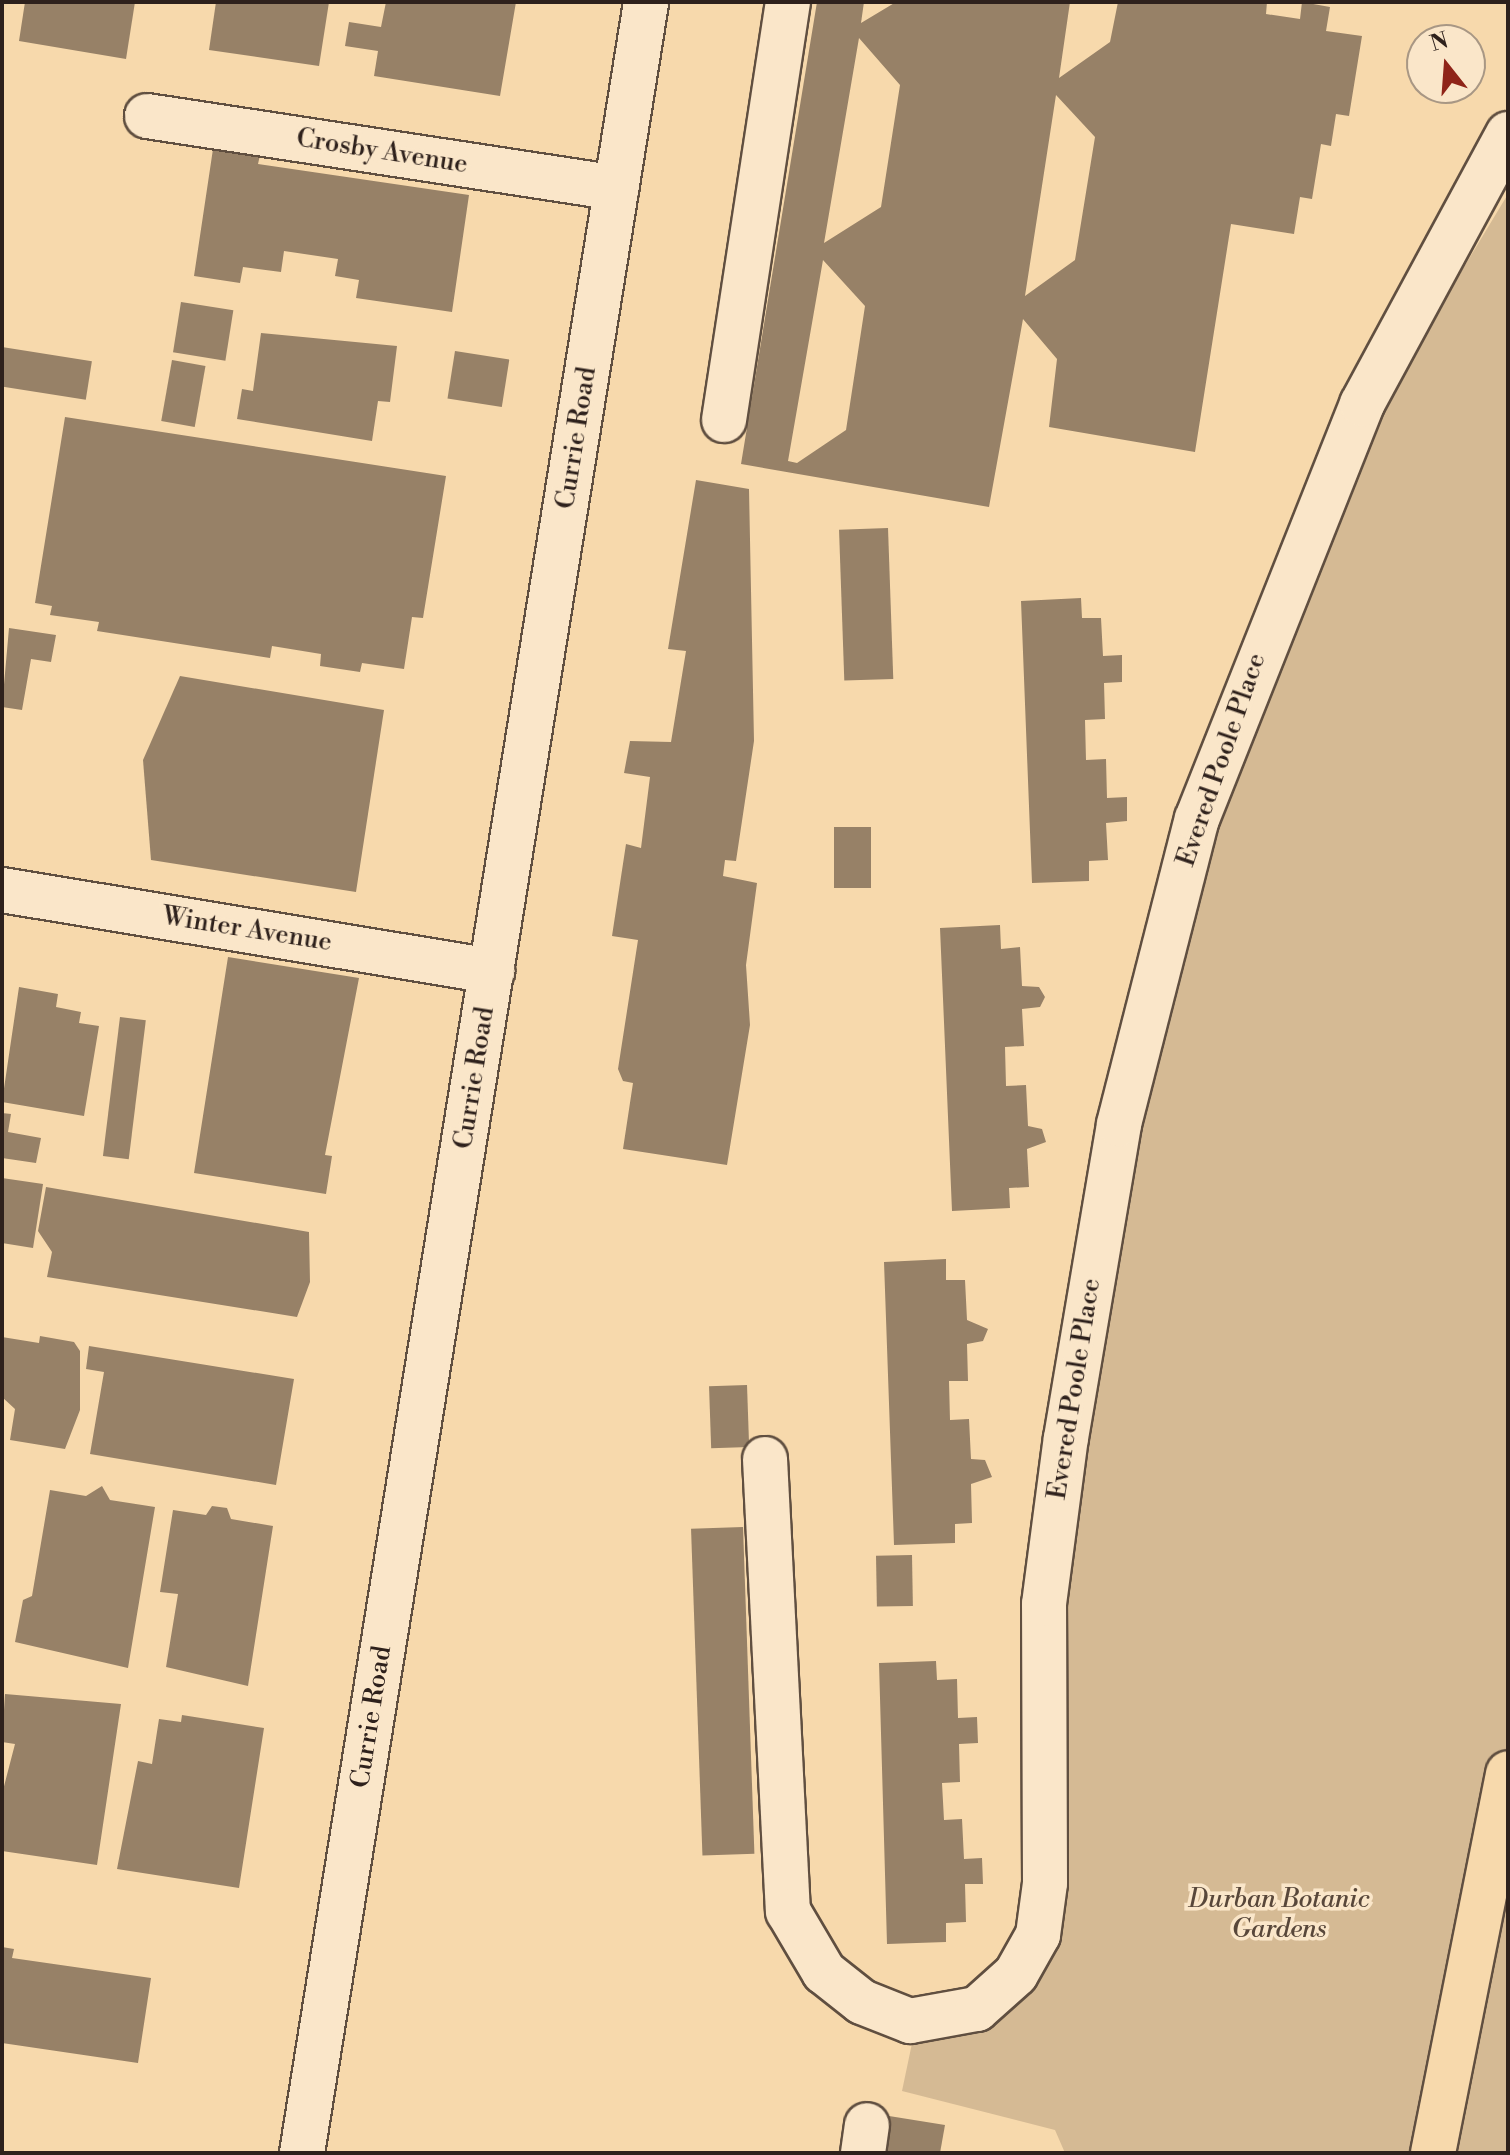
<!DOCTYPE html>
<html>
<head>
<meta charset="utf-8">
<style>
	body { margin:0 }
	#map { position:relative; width:1510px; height:2155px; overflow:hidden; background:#f7d9ac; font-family:"Libre Bodoni",serif }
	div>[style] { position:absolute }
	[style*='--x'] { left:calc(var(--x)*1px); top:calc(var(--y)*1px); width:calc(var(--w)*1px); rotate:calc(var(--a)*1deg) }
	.green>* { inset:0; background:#d5ba94 }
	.building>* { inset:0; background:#978167; transform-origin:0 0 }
	.roads { filter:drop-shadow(2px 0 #604f40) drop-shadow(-2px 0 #604f40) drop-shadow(0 2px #604f40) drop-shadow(0 -2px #604f40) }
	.minor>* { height:44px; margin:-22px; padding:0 22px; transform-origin:22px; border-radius:22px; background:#fae6c9 }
	.major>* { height:44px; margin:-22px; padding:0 22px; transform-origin:22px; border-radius:22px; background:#f7d9ac }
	span { translate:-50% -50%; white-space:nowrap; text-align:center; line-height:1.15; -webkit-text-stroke:7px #fae6c9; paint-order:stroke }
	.street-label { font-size:26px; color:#2e211c }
	.park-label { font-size:26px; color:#58473a; font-style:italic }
	.frame { position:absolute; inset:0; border:4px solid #2e211c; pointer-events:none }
	.north { position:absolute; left:1406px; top:24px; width:80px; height:80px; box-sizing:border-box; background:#fae6c9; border:2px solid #a89784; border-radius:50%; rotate:343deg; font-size:22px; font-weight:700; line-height:32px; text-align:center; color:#2e211c }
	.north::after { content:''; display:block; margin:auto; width:28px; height:36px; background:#8f2418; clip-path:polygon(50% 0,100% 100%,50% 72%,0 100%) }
</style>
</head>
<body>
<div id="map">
	<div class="green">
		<div style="clip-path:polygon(1508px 194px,1508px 2153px,1065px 2153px,1055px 2130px,902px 2091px,915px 2029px,1015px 1988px,1050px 1769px,1098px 1277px,1213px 798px,1346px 463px)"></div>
	</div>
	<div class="building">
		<div style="clip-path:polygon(25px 2px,135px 2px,126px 59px,19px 41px)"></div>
		<div style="clip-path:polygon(216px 2px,329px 2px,319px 66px,209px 50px)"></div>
		<div style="clip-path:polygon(386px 2px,516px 2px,500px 96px,374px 76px,378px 51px,345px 46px,349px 22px,381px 27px)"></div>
		<div style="clip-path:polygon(evenodd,817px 2px,864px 2px,861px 23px,896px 2px,1070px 2px,1059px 78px,1110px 42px,1118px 2px,1267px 2px,1266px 14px,1300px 19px,1302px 2px,1330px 7px,1326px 31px,1362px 36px,1349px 116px,1336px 114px,1331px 146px,1321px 144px,1312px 199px,1300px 197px,1294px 234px,1231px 224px,1195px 452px,1049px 427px,1057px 359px,1023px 319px,989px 507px,741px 464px,817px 2px,859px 38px,900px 85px,881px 207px,824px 243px,859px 38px,817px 2px,1056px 95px,1095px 137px,1075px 260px,1025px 296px,1056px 95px,817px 2px,823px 260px,865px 306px,846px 430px,797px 463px,788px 461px,823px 260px)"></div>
		<div style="clip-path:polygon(213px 149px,260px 155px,258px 164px,469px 195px,452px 312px,356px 298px,359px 280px,335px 276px,338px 259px,284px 251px,281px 272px,243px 267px,240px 283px,194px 276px)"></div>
		<div style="left:181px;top:302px;width:53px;height:51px;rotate:9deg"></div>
		<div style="clip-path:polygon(261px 333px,397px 346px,390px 402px,378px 401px,372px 441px,237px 419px,242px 389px,253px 391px)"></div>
		<div style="left:2px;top:347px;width:91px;height:39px;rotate:9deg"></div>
		<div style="left:455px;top:351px;width:55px;height:48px;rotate:9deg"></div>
		<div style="left:172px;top:360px;width:34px;height:62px;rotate:10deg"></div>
		<div style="clip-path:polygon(65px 417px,446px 476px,423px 618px,412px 617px,404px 669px,362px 663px,360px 672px,320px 666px,321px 654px,272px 646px,270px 658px,97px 631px,99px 622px,50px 615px,52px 606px,35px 603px)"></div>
		<div style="clip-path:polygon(696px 480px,749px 489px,754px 741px,736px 861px,725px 860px,723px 876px,757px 883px,746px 965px,750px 1025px,727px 1165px,623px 1149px,633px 1083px,623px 1081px,618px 1069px,638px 940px,612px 936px,626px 844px,641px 848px,650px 777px,624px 773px,630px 741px,671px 742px,686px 651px,668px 649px)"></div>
		<div style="left:888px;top:528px;width:151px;height:49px;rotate:88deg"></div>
		<div style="clip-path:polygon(1081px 598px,1082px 618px,1101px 618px,1103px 656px,1122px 655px,1122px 682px,1104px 683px,1105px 719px,1085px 720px,1086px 760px,1106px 759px,1107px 798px,1127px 797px,1127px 821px,1106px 823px,1108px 860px,1089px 861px,1089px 881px,1032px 883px,1021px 601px)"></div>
		<div style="clip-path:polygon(9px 628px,56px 635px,51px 662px,31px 659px,22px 710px,2px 707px)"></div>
		<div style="clip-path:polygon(180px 676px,384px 710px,356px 892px,151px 860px,143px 760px)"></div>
		<div style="left:834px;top:827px;width:37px;height:61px"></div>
		<div style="clip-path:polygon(1000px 925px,1001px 949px,1020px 947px,1022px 986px,1039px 987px,1045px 997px,1040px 1007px,1022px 1009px,1024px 1046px,1005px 1047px,1006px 1086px,1026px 1085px,1028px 1126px,1042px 1129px,1046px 1142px,1027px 1149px,1029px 1187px,1009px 1188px,1010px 1208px,952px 1211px,940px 928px)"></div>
		<div style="clip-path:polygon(228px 957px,359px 978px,325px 1155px,332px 1156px,326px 1194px,194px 1173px)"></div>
		<div style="clip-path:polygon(19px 987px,58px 994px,56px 1007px,81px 1012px,79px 1023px,99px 1026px,84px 1116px,2px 1102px)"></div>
		<div style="left:120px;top:1017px;width:26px;height:140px;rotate:7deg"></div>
		<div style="clip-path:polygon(2px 1113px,11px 1114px,8px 1132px,41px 1138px,36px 1163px,2px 1158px)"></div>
		<div style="clip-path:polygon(2px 1178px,43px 1184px,33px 1248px,2px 1243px)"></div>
		<div style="clip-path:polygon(46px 1187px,309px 1232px,310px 1282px,297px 1317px,47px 1277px,52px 1252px,38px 1231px)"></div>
		<div style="clip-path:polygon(946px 1259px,946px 1280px,965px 1280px,967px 1320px,988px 1329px,983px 1341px,967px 1344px,968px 1381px,949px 1381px,950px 1420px,969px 1419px,971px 1459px,985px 1460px,992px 1477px,971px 1484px,972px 1523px,955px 1524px,955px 1543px,894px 1545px,884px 1262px)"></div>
		<div style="clip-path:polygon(40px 1336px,74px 1342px,80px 1351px,80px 1410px,65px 1449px,10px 1440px,15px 1409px,2px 1397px,2px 1337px,39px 1343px)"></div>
		<div style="clip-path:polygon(89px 1346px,294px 1379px,276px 1485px,90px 1454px,104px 1372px,86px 1369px)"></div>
		<div style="left:747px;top:1385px;width:62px;height:38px;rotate:88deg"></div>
		<div style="clip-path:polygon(102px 1486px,110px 1500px,155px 1507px,128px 1668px,15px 1642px,23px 1600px,32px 1596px,50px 1490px,86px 1496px)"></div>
		<div style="clip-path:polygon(212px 1506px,227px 1508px,231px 1519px,273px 1526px,248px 1686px,166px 1667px,178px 1594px,160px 1592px,173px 1510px,206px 1515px)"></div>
		<div style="left:743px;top:1527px;width:327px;height:52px;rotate:88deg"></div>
		<div style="left:912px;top:1555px;width:51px;height:36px;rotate:89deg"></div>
		<div style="clip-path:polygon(936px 1661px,937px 1680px,957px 1679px,958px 1718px,977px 1717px,978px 1743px,959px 1744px,960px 1782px,942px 1783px,944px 1820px,962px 1819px,964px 1859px,982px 1858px,983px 1884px,965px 1884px,966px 1922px,946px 1923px,946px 1942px,887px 1944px,879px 1663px)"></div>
		<div style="clip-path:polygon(5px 1694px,121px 1704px,97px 1865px,2px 1851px,2px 1794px,15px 1744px,2px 1742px)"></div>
		<div style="clip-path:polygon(182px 1715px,264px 1728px,239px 1888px,117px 1869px,138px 1761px,152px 1764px,159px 1719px,181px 1722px)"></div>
		<div style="clip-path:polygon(2px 1947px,14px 1949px,12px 1958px,151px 1978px,138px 2063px,2px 2043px)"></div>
		<div style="clip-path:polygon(889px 2116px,945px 2125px,940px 2153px,883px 2153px)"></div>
	</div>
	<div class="roads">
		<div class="minor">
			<div style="--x:147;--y:116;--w:475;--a:8.7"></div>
			<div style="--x:724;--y:420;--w:423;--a:-81.3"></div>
			<div style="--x:2;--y:890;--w:497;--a:9.4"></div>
			<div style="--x:765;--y:1459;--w:453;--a:87.1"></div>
			<div style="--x:788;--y:1911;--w:71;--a:59.5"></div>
			<div style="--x:824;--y:1972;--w:48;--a:38.3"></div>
			<div style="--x:862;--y:2002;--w:52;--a:21.6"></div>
			<div style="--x:910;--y:2021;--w:68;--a:-10.2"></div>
			<div style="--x:977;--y:2009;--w:52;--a:-41.9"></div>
			<div style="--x:1016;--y:1974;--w:45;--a:-60.6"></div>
			<div style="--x:1038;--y:1935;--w:52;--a:-82.3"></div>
			<div style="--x:1045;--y:1883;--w:279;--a:-90.2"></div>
			<div style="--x:1044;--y:1604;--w:167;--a:-82.5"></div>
			<div style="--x:1066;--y:1438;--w:318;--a:-80.4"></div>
			<div style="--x:1119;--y:1124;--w:315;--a:-75.7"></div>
			<div style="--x:1197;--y:819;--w:447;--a:-68.3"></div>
			<div style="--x:1362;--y:404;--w:307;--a:-61.6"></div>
			<div style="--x:302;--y:2153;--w:2178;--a:-80.91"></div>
			<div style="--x:863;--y:2153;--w:28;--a:-82"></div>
		</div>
		<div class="major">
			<div style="--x:1433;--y:2153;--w:387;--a:-78.8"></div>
		</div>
	</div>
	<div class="street-label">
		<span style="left:382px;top:152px;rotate:9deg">Crosby Avenue</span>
		<span style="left:577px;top:438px;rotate:-81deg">Currie Road</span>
		<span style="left:1222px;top:760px;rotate:-71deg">Evered Poole Place</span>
		<span style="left:247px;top:930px;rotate:9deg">Winter Avenue</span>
		<span style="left:475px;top:1078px;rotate:-81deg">Currie Road</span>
		<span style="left:1075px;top:1389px;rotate:-81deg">Evered Poole Place</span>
		<span style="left:372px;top:1717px;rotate:-81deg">Currie Road</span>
	</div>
	<div class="park-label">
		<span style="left:1279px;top:1915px">Durban Botanic<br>Gardens</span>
	</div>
	<div class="frame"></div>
	<div class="north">N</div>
</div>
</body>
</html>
